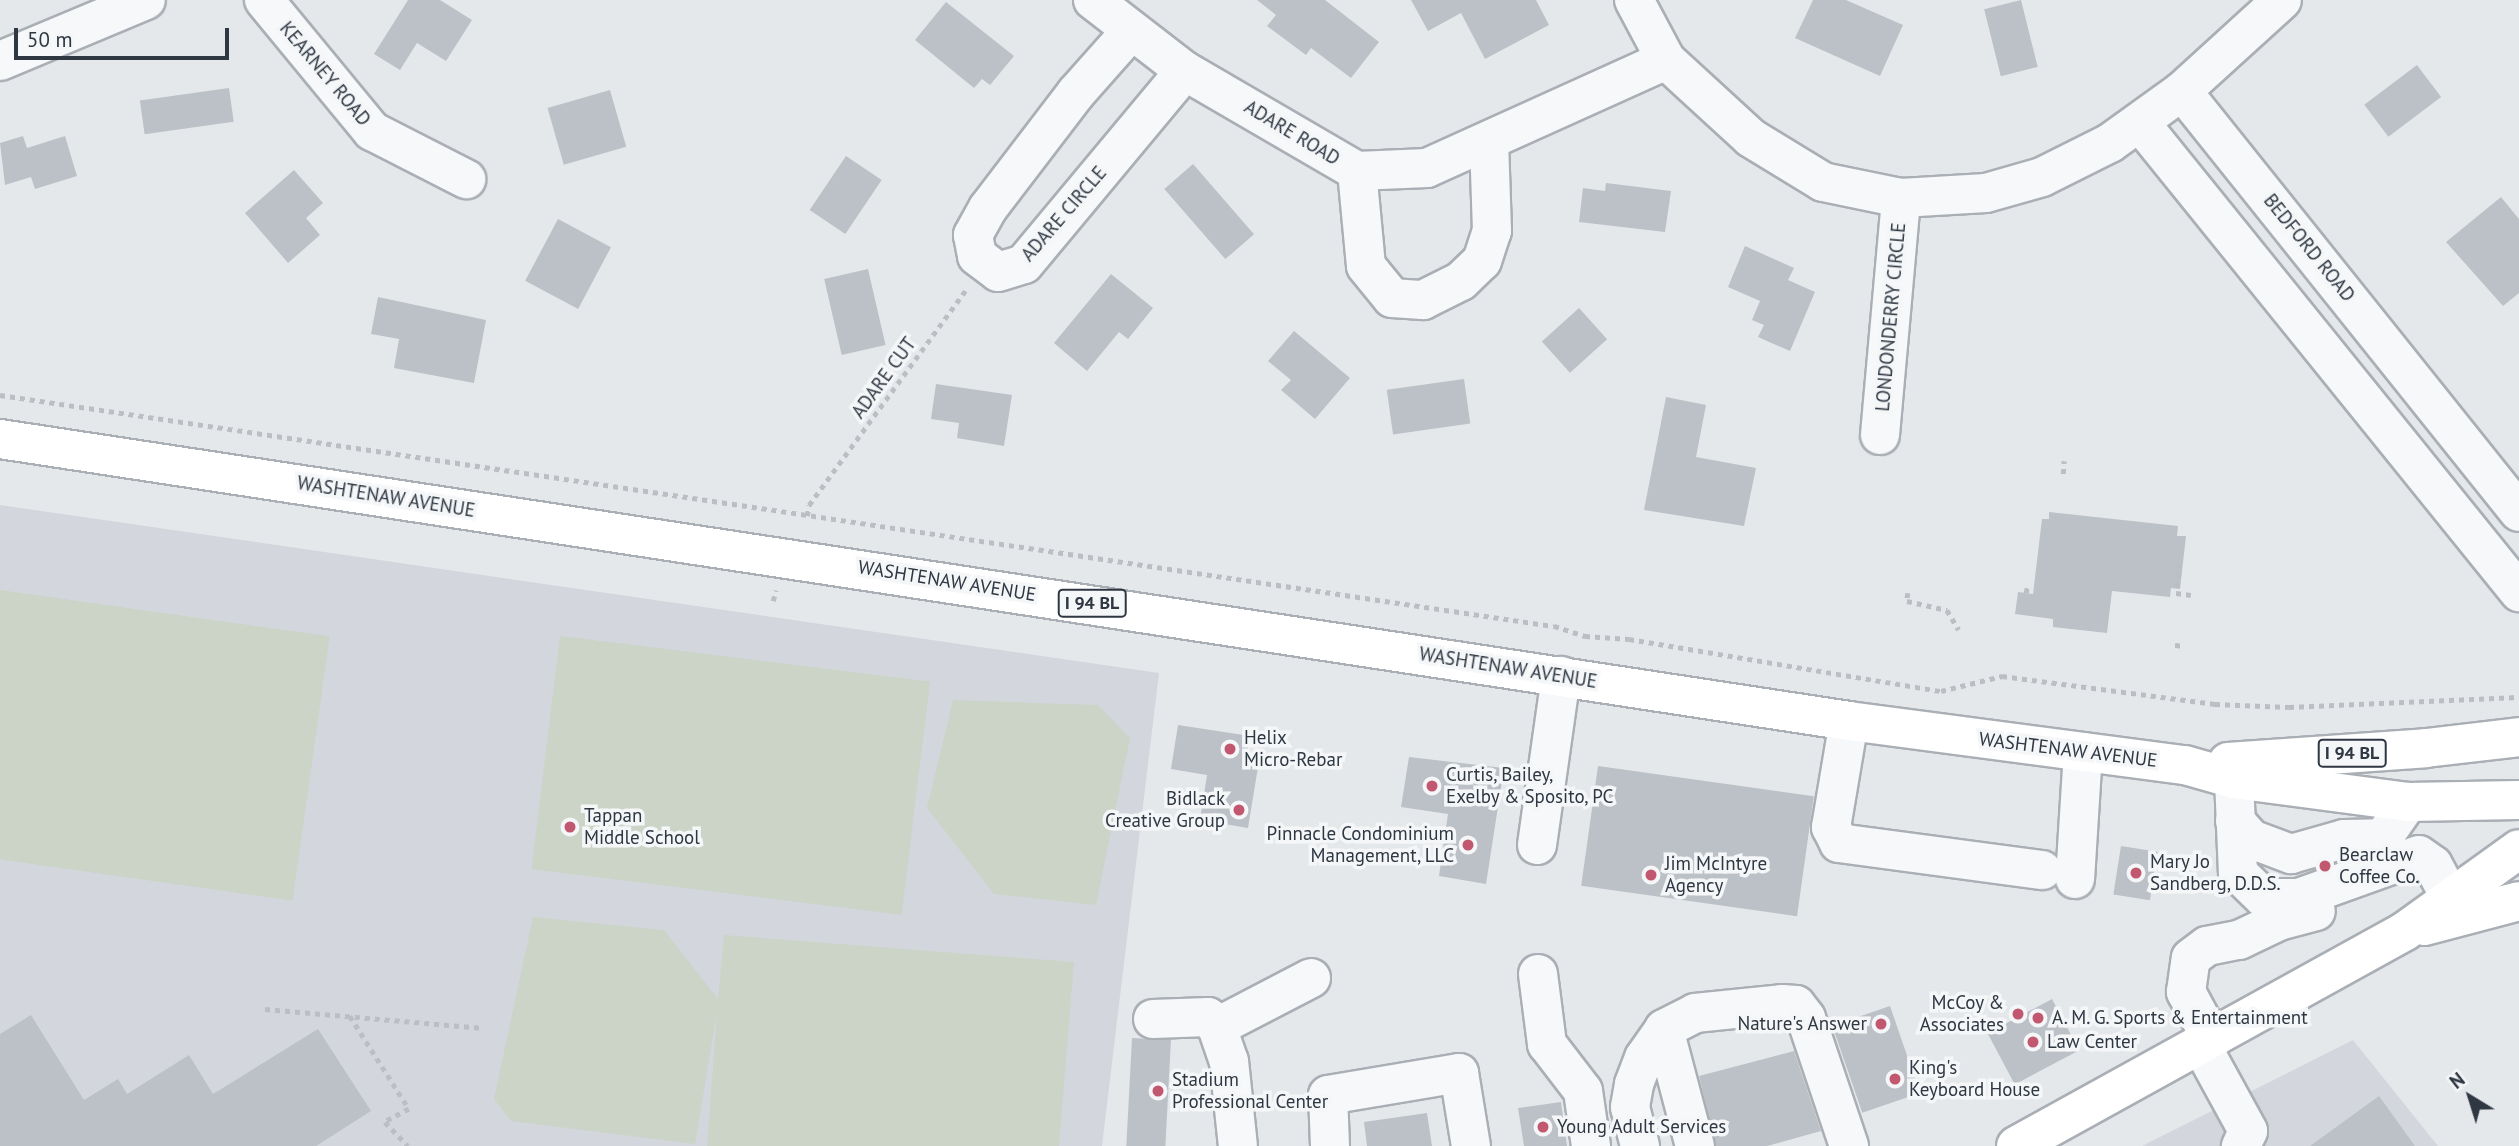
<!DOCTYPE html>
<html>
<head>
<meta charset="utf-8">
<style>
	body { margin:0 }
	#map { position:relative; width:2519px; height:1146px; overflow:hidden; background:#e5e8eb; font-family:"PT Sans",sans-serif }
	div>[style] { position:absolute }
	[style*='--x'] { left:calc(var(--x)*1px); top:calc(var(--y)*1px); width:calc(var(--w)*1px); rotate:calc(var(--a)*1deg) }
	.built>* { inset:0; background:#d3d7dd }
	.green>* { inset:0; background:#cbd4c7; transform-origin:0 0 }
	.building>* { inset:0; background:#bcc1c7; transform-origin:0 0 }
	.path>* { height:4.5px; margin-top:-2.25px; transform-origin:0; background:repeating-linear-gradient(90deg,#bbbec3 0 5px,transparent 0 10px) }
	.roads { filter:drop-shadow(2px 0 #aaafb5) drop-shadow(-2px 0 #aaafb5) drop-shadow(0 2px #aaafb5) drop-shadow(0 -2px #aaafb5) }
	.minor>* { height:38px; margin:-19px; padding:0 19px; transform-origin:19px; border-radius:19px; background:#f7f8fa }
	.major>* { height:38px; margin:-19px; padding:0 19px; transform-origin:19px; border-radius:19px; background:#fff }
	.dots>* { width:19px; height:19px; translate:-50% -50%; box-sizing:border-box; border:4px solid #f4f6f8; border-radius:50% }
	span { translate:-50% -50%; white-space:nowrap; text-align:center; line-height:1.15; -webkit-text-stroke:7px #f4f6f8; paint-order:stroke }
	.shield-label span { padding:2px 5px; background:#f4f6f8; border:2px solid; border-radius:5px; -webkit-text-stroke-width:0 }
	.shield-label { font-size:18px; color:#2e3742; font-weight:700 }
	.street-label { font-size:19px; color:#2e3742 }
	.poi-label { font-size:19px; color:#2e3742 }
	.left { translate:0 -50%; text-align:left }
	.right { translate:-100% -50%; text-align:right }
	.north { position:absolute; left:2435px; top:1062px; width:70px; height:70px; -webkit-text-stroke:5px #f4f6f8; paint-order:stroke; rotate:322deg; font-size:19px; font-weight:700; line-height:28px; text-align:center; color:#2e3742 }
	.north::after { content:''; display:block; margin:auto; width:24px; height:32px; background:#2e3742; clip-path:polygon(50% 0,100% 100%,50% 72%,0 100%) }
	.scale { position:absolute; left:14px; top:28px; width:215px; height:32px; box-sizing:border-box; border:4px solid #2e3742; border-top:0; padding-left:9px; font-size:21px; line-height:24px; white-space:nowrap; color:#2e3742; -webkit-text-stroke:5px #f4f6f8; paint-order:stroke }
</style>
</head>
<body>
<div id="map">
	<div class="built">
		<div style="clip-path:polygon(0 505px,1159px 673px,1102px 1146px,0 1146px)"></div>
		<div style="clip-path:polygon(2353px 1040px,2438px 1146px,2142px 1146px)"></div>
	</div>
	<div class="green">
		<div style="left:0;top:590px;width:333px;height:267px;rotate:8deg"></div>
		<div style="left:560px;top:636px;width:373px;height:235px;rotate:7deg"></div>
		<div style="clip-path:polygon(953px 700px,1098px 705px,1130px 738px,1096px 905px,994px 894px,927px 808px)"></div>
		<div style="clip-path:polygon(533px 917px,664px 930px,718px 999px,724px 935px,1074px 962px,1059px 1146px,707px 1146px,717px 1012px,695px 1144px,511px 1121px,494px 1099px)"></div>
	</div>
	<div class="building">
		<div style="clip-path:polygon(408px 0,440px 0,472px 20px,446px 61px,417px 43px,400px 70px,374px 54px)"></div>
		<div style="clip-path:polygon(1257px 0,1325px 0,1379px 42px,1351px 78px,1311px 48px,1306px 55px,1267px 26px,1276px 15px)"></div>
		<div style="clip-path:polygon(1411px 0,1536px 0,1549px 25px,1485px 59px,1461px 13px,1428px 31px)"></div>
		<div style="clip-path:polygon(1813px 0,1846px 0,1903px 25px,1880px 76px,1795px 38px)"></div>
		<div style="left:2021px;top:0;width:69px;height:38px;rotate:76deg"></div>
		<div style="clip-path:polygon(946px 2px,1014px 56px,990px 85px,982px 79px,974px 88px,915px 40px)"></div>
		<div style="left:2417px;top:65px;width:40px;height:66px;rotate:53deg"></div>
		<div style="left:229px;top:88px;width:34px;height:90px;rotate:82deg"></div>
		<div style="left:610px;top:90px;width:59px;height:65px;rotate:74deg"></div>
		<div style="clip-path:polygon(23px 136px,27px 148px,65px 136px,77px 176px,35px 189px,31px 177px,5px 185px,0 143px)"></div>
		<div style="left:846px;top:156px;width:43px;height:65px;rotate:34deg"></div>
		<div style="left:1193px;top:164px;width:93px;height:38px;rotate:49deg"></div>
		<div style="clip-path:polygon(294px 170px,323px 203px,306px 218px,320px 235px,288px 263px,245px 213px)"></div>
		<div style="clip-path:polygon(1606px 183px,1671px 191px,1665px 232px,1579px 222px,1583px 188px,1605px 191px)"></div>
		<div style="clip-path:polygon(2501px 197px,2519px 219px,2519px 293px,2503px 306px,2446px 242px)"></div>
		<div style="left:558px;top:219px;width:60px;height:70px;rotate:28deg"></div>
		<div style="clip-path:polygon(1745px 246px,1794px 268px,1788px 280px,1815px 292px,1790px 351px,1758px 337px,1764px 325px,1752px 320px,1760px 301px,1728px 287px)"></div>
		<div style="left:868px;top:269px;width:78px;height:45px;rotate:77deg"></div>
		<div style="clip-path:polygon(1111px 274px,1153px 308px,1128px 339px,1119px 332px,1087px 371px,1054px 343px)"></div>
		<div style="clip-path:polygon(378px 297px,486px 320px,474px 383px,394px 368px,399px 339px,371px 334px)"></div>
		<div style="left:1579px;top:308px;width:42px;height:50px;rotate:48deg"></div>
		<div style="clip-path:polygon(1294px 331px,1350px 378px,1315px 419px,1281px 390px,1291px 380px,1268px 361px)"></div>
		<div style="left:1464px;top:379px;width:45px;height:78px;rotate:82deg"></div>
		<div style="clip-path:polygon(936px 384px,1012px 395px,1004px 446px,957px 438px,959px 423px,931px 419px)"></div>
		<div style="clip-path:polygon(1666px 397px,1706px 405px,1696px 457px,1756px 468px,1744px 526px,1644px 510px)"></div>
		<div style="clip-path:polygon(2049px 512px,2178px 526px,2177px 536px,2186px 536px,2180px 589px,2171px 588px,2170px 597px,2112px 591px,2107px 633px,2053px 627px,2053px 619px,2015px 614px,2018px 592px,2033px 594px,2042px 519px,2049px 519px)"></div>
		<div style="clip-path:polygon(1178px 725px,1250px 736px,1247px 753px,1260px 755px,1248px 828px,1200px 820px,1207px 775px,1171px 769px)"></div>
		<div style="clip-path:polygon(1409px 757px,1504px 768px,1486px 884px,1439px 876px,1448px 814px,1401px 807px)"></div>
		<div style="left:1598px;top:766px;width:218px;height:121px;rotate:8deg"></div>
		<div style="left:2121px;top:846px;width:37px;height:49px;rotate:9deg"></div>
		<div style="left:2052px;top:999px;width:58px;height:73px;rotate:62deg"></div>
		<div style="left:1890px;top:1006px;width:92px;height:61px;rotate:71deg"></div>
		<div style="clip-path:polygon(31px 1015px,84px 1100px,118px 1079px,127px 1094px,189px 1055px,213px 1094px,318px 1029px,371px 1111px,316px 1146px,0 1146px,0 1034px)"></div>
		<div style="left:1132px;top:1038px;width:39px;height:109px;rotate:3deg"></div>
		<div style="clip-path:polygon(1794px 1051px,1821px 1131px,1767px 1146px,1716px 1146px,1699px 1076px)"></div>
		<div style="clip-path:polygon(2379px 1096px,2415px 1146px,2310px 1146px)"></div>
		<div style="clip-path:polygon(1561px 1102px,1567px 1146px,1524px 1146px,1518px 1108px)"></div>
		<div style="clip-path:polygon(1427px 1113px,1432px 1146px,1367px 1146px,1364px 1122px)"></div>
	</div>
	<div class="path">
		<div style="--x:0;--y:395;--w:1571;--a:8.46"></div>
		<div style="--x:1554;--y:626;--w:33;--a:18"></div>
		<div style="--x:1585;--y:636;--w:44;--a:3.9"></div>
		<div style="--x:1629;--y:639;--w:316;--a:9.5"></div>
		<div style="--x:1941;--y:691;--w:63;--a:-13.8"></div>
		<div style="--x:2002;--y:676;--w:215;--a:7.5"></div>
		<div style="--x:2215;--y:704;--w:74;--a:2.3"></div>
		<div style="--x:2289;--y:707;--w:230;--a:-2.5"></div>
		<div style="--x:2063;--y:474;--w:13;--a:-86"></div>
		<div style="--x:807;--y:516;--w:11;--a:-80"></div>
		<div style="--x:809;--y:505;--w:268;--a:-53.9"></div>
		<div style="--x:2180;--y:563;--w:30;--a:98"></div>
		<div style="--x:2176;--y:593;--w:15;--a:8"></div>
		<div style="--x:1908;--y:593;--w:8;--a:97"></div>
		<div style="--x:1907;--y:601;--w:41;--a:12.7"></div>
		<div style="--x:1947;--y:610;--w:23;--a:59"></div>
		<div style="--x:2026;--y:593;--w:6;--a:-81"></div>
		<div style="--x:773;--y:601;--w:11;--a:-75"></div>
		<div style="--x:2175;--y:645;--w:10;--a:6"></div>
		<div style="--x:265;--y:1009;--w:219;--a:5"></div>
		<div style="--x:350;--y:1016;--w:110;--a:57.6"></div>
		<div style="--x:409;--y:1109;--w:27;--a:152"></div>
		<div style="--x:385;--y:1122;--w:33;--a:46"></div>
	</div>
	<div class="roads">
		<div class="minor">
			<div style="--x:264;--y:0;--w:170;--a:50.5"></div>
			<div style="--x:372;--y:131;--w:106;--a:27.1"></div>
			<div style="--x:1093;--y:0;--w:116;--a:37.7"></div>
			<div style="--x:1185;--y:71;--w:199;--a:30.2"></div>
			<div style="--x:1357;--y:171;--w:70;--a:-2.5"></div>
			<div style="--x:1427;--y:168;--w:262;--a:-24.3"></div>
			<div style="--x:1634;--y:0;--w:68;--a:61.9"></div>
			<div style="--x:1666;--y:60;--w:115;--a:42.5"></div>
			<div style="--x:1751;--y:138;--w:84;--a:31.4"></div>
			<div style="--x:1823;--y:182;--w:80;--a:11.6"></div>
			<div style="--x:1901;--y:198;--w:85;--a:-3.4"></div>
			<div style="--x:1986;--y:193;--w:58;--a:-15.9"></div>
			<div style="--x:2042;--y:177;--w:76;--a:-26.6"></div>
			<div style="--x:2110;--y:143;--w:89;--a:-35.8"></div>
			<div style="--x:2182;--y:91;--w:135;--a:-42.3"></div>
			<div style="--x:1131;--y:31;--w:83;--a:131.6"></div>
			<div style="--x:1076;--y:93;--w:145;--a:127.4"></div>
			<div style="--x:988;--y:208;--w:31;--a:119"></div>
			<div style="--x:973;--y:235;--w:21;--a:79"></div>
			<div style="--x:977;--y:256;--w:26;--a:37"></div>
			<div style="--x:998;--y:272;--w:27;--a:-17"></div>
			<div style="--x:1024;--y:264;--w:251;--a:-50.2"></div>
			<div style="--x:0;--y:61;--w:158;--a:-22.7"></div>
			<div style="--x:2182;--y:91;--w:539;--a:51.32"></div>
			<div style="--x:2141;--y:124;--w:602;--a:51.07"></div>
			<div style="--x:1357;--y:171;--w:95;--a:84.6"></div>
			<div style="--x:1366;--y:266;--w:41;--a:50.9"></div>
			<div style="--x:1392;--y:298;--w:31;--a:4"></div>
			<div style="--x:1423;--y:300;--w:42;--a:-26.6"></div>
			<div style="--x:1461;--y:281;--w:29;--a:-44"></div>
			<div style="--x:1482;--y:261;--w:32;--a:-72"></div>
			<div style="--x:1492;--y:231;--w:90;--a:-91.9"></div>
			<div style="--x:1880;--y:435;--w:238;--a:-84.9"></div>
			<div style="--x:1849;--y:721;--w:108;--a:99.6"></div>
			<div style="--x:1831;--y:827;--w:18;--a:63"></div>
			<div style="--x:1839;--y:843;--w:205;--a:7.6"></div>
			<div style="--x:2234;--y:779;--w:94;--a:87.6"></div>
			<div style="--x:2238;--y:873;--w:36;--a:44"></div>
			<div style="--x:2264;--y:898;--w:35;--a:0"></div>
			<div style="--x:2299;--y:898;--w:127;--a:-19.7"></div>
			<div style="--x:2419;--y:855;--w:17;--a:36"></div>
			<div style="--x:2433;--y:865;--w:36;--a:62"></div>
			<div style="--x:2235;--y:821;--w:24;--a:48"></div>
			<div style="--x:2251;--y:839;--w:43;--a:20.6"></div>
			<div style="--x:2291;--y:854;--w:55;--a:-15.8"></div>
			<div style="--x:2344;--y:839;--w:39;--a:-1"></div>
			<div style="--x:2383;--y:838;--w:44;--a:-55.2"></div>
			<div style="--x:1537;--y:845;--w:171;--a:-81.9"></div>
			<div style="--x:2075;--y:879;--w:127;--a:-86.4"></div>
			<div style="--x:1538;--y:974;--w:71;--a:82.7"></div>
			<div style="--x:1547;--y:1044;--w:59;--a:52.5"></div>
			<div style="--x:1583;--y:1091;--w:56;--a:81.7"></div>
			<div style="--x:1153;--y:1019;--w:55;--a:-2.1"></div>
			<div style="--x:1208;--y:1017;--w:13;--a:48"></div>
			<div style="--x:1217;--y:1027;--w:36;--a:71"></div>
			<div style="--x:1229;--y:1061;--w:85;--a:84"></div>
			<div style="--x:1217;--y:1027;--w:106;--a:-27.5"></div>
			<div style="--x:1664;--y:1029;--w:121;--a:75.2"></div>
			<div style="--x:2212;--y:1040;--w:55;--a:-118.4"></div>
			<div style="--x:2186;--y:992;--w:34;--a:-82"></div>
			<div style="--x:2191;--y:958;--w:20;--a:-37"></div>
			<div style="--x:2207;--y:946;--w:33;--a:-11"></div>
			<div style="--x:2239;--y:940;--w:44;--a:-25.4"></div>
			<div style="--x:2279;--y:921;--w:38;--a:-15"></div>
			<div style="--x:2201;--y:1045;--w:98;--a:61.3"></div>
			<div style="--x:2248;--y:1131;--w:17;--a:115"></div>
			<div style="--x:1330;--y:1146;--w:51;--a:-92.2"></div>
			<div style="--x:1328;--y:1095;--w:133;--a:-9.5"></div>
			<div style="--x:1459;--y:1073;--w:74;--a:80.7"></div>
			<div style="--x:1640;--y:1146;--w:40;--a:-104.4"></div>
			<div style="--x:1630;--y:1107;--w:23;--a:-80"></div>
			<div style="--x:1634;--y:1084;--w:28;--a:-69"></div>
			<div style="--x:1644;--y:1058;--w:35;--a:-55"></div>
			<div style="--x:1664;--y:1029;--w:35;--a:-27"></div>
			<div style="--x:1695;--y:1013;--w:87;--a:-5.9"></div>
			<div style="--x:1782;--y:1004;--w:14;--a:4"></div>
			<div style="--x:1796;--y:1005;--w:16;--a:52"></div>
			<div style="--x:1806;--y:1018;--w:135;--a:71.4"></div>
		</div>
		<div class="major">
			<div style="--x:0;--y:439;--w:1870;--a:8.67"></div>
			<div style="--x:1849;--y:721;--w:339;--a:7.5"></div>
			<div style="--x:2185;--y:765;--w:51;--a:15.9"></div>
			<div style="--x:2234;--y:779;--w:176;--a:7.5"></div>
			<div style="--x:2408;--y:802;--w:111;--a:-1"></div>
			<div style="--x:2228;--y:762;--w:198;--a:-4"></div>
			<div style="--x:2426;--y:748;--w:94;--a:-6.7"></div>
			<div style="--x:2424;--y:926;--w:98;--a:-14.7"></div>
			<div style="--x:2016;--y:1146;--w:444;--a:-28.9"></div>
			<div style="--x:2405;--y:931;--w:140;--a:-35.7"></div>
		</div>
	</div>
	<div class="dots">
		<div style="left:1230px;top:749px;background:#c25870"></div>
		<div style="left:1432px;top:786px;background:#c25870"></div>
		<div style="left:1239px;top:810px;background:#c25870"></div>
		<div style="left:570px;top:827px;background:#c25870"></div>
		<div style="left:1468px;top:845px;background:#c25870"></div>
		<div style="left:2325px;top:866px;background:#c25870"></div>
		<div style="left:2136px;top:873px;background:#c25870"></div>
		<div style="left:1651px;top:875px;background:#c25870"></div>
		<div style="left:2018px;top:1014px;background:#c25870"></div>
		<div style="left:2038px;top:1018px;background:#c25870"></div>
		<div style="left:1881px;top:1024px;background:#c25870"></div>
		<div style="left:2033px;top:1042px;background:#c25870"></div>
		<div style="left:1895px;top:1079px;background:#c25870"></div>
		<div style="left:1158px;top:1091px;background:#c25870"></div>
		<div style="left:1543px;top:1127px;background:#c25870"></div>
	</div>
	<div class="shield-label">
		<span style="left:1092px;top:603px">I 94 BL</span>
		<span style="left:2352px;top:753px">I 94 BL</span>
	</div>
	<div class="street-label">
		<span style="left:325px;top:74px;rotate:50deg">KEARNEY ROAD</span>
		<span style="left:1292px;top:133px;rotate:31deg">ADARE ROAD</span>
		<span style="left:1064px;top:214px;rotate:-49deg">ADARE CIRCLE</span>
		<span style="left:2309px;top:248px;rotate:51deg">BEDFORD ROAD</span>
		<span style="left:1891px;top:317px;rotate:-85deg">LONDONDERRY CIRCLE</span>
		<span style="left:884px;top:378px;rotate:-54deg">ADARE CUT</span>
		<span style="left:386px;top:497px;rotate:9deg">WASHTENAW AVENUE</span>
		<span style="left:947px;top:581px;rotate:9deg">WASHTENAW AVENUE</span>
		<span style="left:1508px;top:668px;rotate:9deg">WASHTENAW AVENUE</span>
		<span style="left:2068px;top:750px;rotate:7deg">WASHTENAW AVENUE</span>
	</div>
	<div class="poi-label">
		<span class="left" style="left:1244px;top:749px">Helix<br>Micro-Rebar</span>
		<span class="left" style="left:1446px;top:786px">Curtis, Bailey,<br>Exelby &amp; Sposito, PC</span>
		<span class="right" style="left:1225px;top:810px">Bidlack<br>Creative Group</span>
		<span class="left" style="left:584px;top:827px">Tappan<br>Middle School</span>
		<span class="right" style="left:1454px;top:845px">Pinnacle Condominium<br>Management, LLC</span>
		<span class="left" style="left:2339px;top:866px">Bearclaw<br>Coffee Co.</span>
		<span class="left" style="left:2150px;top:873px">Mary Jo<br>Sandberg, D.D.S.</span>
		<span class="left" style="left:1665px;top:875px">Jim McIntyre<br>Agency</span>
		<span class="right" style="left:2004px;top:1014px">McCoy &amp;<br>Associates</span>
		<span class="left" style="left:2052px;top:1018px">A. M. G. Sports &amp; Entertainment</span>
		<span class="right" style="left:1867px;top:1024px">Nature's Answer</span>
		<span class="left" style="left:2047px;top:1042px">Law Center</span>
		<span class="left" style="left:1909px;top:1079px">King's<br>Keyboard House</span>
		<span class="left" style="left:1172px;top:1091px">Stadium<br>Professional Center</span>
		<span class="left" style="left:1557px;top:1127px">Young Adult Services</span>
	</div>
	<div class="north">N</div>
	<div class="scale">50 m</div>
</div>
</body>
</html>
